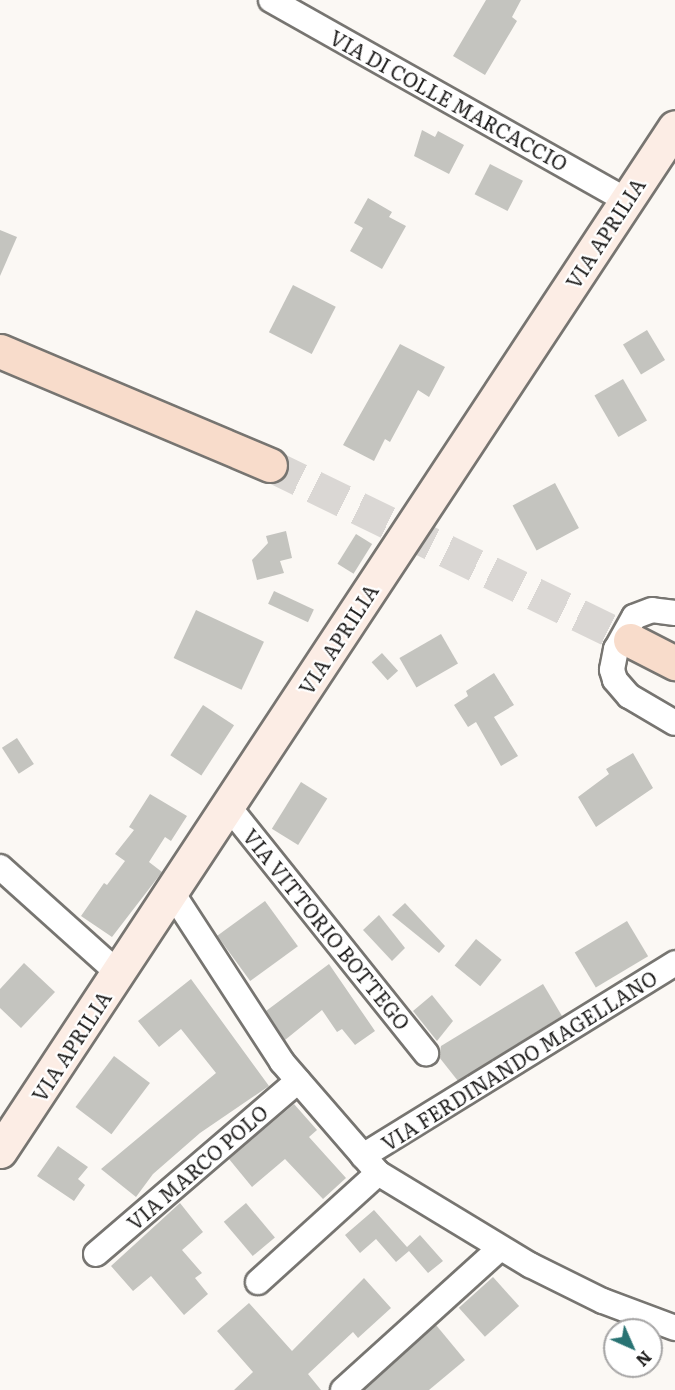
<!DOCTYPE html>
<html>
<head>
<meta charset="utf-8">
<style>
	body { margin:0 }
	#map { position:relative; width:675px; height:1390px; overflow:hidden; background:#fbf8f4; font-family:Literata,serif }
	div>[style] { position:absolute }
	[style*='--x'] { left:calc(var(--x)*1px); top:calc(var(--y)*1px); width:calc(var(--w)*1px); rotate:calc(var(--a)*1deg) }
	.building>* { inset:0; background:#c4c4bf; transform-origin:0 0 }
	.primary-tunnel>* { height:33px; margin-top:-16.5px; transform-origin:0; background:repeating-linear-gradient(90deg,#dad7d4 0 33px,transparent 0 49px) }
	.roads { filter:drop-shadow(2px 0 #777571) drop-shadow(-2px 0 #777571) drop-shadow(0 2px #777571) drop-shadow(0 -2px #777571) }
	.street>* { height:24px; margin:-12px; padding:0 12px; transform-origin:12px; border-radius:12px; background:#fff }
	.secondary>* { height:33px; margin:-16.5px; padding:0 16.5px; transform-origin:16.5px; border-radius:16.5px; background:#fcede5 }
	.primary>* { height:33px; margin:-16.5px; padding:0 16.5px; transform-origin:16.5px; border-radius:16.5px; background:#f8dccb }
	span { translate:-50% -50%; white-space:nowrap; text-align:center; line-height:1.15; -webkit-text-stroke:4.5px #fff; paint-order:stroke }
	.street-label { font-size:20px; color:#201f1e }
	.north { position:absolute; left:603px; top:1318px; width:60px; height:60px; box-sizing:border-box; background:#fff; border:2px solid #a6a5a5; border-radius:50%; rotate:135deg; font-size:16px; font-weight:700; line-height:24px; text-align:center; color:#201f1e }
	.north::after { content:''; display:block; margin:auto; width:21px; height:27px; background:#297373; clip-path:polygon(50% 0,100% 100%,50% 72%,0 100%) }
</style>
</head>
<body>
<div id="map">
	<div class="building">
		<div style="clip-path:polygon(486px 0,521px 0,512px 17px,517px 21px,485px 75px,453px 56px)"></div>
		<div style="clip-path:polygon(422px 130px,435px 137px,438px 131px,464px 145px,449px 174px,414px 156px)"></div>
		<div style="left:490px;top:164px;width:37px;height:34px;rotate:27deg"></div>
		<div style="clip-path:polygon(368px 198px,392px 212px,389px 217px,406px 226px,382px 269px,350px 251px,363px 228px,354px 223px)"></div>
		<div style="clip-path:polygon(0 230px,17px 237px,0 276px)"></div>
		<div style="left:293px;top:285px;width:48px;height:53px;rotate:27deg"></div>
		<div style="left:647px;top:330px;width:35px;height:28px;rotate:59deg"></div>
		<div style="clip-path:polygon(400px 344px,445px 367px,429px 397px,418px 390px,390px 442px,385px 439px,374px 461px,343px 445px)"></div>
		<div style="left:623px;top:379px;width:48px;height:33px;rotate:60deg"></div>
		<div style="left:555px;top:483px;width:51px;height:48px;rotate:62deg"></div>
		<div style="clip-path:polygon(286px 531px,292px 558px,280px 561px,284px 573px,257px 580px,252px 560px,268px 543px,266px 536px)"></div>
		<div style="left:356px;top:534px;width:19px;height:35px;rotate:32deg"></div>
		<div style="left:274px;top:591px;width:44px;height:14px;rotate:25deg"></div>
		<div style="left:196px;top:610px;width:75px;height:53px;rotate:25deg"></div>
		<div style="left:441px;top:634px;width:34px;height:48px;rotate:60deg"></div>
		<div style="left:382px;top:653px;width:24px;height:14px;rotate:48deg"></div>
		<div style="clip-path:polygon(494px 673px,514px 705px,494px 717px,518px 756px,501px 766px,476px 722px,468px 727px,454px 705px,468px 696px,466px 691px)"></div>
		<div style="left:203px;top:705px;width:37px;height:60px;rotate:33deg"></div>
		<div style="left:17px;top:738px;width:31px;height:18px;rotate:57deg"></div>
		<div style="clip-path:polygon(633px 753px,653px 788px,596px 827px,578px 797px,609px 774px,606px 769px)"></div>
		<div style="left:301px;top:782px;width:31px;height:55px;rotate:32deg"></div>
		<div style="clip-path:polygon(150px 794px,187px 816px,171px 841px,165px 837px,149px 862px,162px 872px,112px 937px,81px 916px,104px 883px,107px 885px,125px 861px,115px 854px,134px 830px,129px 827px)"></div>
		<div style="left:265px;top:901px;width:56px;height:59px;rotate:54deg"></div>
		<div style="clip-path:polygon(405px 903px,445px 946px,439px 953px,392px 915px)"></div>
		<div style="clip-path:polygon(379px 915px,405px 948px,392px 961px,363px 930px)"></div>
		<div style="left:627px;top:921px;width:41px;height:61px;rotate:59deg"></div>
		<div style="left:476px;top:939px;width:33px;height:34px;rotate:39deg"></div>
		<div style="clip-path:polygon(24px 963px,55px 992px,21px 1028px,0 1008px,0 989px)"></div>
		<div style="clip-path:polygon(329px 964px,375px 1031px,355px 1045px,342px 1029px,337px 1032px,322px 1010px,285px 1040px,266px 1011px)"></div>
		<div style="clip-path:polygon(191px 979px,269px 1086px,200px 1133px,153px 1174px,136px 1197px,101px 1169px,216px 1073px,181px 1029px,159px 1047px,138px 1021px)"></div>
		<div style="clip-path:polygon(543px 984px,562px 1016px,458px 1081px,439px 1057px,441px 1046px)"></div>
		<div style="clip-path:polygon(432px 995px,453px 1021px,437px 1041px,413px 1011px)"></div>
		<div style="left:114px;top:1056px;width:45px;height:64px;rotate:37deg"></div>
		<div style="clip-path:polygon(294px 1104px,317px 1130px,309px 1137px,346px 1178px,323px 1199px,285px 1159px,252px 1187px,229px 1159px)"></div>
		<div style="clip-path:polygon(58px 1146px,88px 1167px,78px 1179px,85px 1185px,74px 1201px,37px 1176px)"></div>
		<div style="clip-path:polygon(180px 1203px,203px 1232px,182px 1250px,202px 1273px,195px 1278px,208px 1294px,184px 1315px,151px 1276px,133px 1291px,111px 1266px)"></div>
		<div style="left:246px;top:1203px;width:45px;height:29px;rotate:50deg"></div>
		<div style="clip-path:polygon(374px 1210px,407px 1247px,420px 1235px,443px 1261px,428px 1273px,409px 1251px,396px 1262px,376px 1239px,360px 1253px,345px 1235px)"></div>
		<div style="left:493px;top:1277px;width:39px;height:46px;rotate:48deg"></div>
		<div style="clip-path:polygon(364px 1278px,391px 1308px,358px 1338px,353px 1332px,308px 1374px,321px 1390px,234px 1390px,253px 1372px,217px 1331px,249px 1303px,292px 1351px)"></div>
		<div style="clip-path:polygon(436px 1325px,465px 1360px,429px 1390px,364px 1390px)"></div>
	</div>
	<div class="primary-tunnel">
		<div style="--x:270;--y:465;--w:400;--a:25.9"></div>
	</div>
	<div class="roads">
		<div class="street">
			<div style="--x:271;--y:0;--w:409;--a:29.4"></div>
			<div style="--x:675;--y:613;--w:23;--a:-173"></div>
			<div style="--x:652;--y:610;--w:19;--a:159"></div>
			<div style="--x:634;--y:617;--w:37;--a:119"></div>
			<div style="--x:616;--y:649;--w:21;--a:101"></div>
			<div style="--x:612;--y:670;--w:10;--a:73"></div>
			<div style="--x:615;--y:680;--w:21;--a:49"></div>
			<div style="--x:629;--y:696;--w:53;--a:30.4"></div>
			<div style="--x:228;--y:806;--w:317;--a:51.3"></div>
			<div style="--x:0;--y:867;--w:159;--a:41.9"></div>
			<div style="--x:171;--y:891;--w:204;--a:57"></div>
			<div style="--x:282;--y:1062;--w:147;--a:49.1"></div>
			<div style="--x:378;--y:1173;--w:178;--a:31.2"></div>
			<div style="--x:530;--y:1265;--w:81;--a:26.3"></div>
			<div style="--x:603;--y:1301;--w:77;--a:20.6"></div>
			<div style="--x:363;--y:1156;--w:367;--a:-31.7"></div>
			<div style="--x:96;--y:1254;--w:266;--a:-40.6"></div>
			<div style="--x:258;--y:1282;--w:162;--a:-42.2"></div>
			<div style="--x:343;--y:1390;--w:210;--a:-42.1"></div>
		</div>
		<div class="secondary">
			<div style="--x:0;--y:1151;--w:1226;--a:-56.61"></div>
		</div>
		<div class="primary">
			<div style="--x:0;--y:351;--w:293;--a:22.9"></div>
			<div style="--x:630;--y:640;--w:51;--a:27.1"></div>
		</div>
	</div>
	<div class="street-label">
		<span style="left:449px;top:100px;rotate:29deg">VIA DI COLLE MARCACCIO</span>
		<span style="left:605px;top:233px;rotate:-57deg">VIA APRILIA</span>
		<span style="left:338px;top:639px;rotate:-57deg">VIA APRILIA</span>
		<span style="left:327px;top:929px;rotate:51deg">VIA VITTORIO BOTTEGO</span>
		<span style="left:71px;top:1046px;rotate:-57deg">VIA APRILIA</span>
		<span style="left:519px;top:1060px;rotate:-32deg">VIA FERDINANDO MAGELLANO</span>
		<span style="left:197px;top:1167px;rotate:-41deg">VIA MARCO POLO</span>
	</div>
	<div class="north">N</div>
</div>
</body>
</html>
